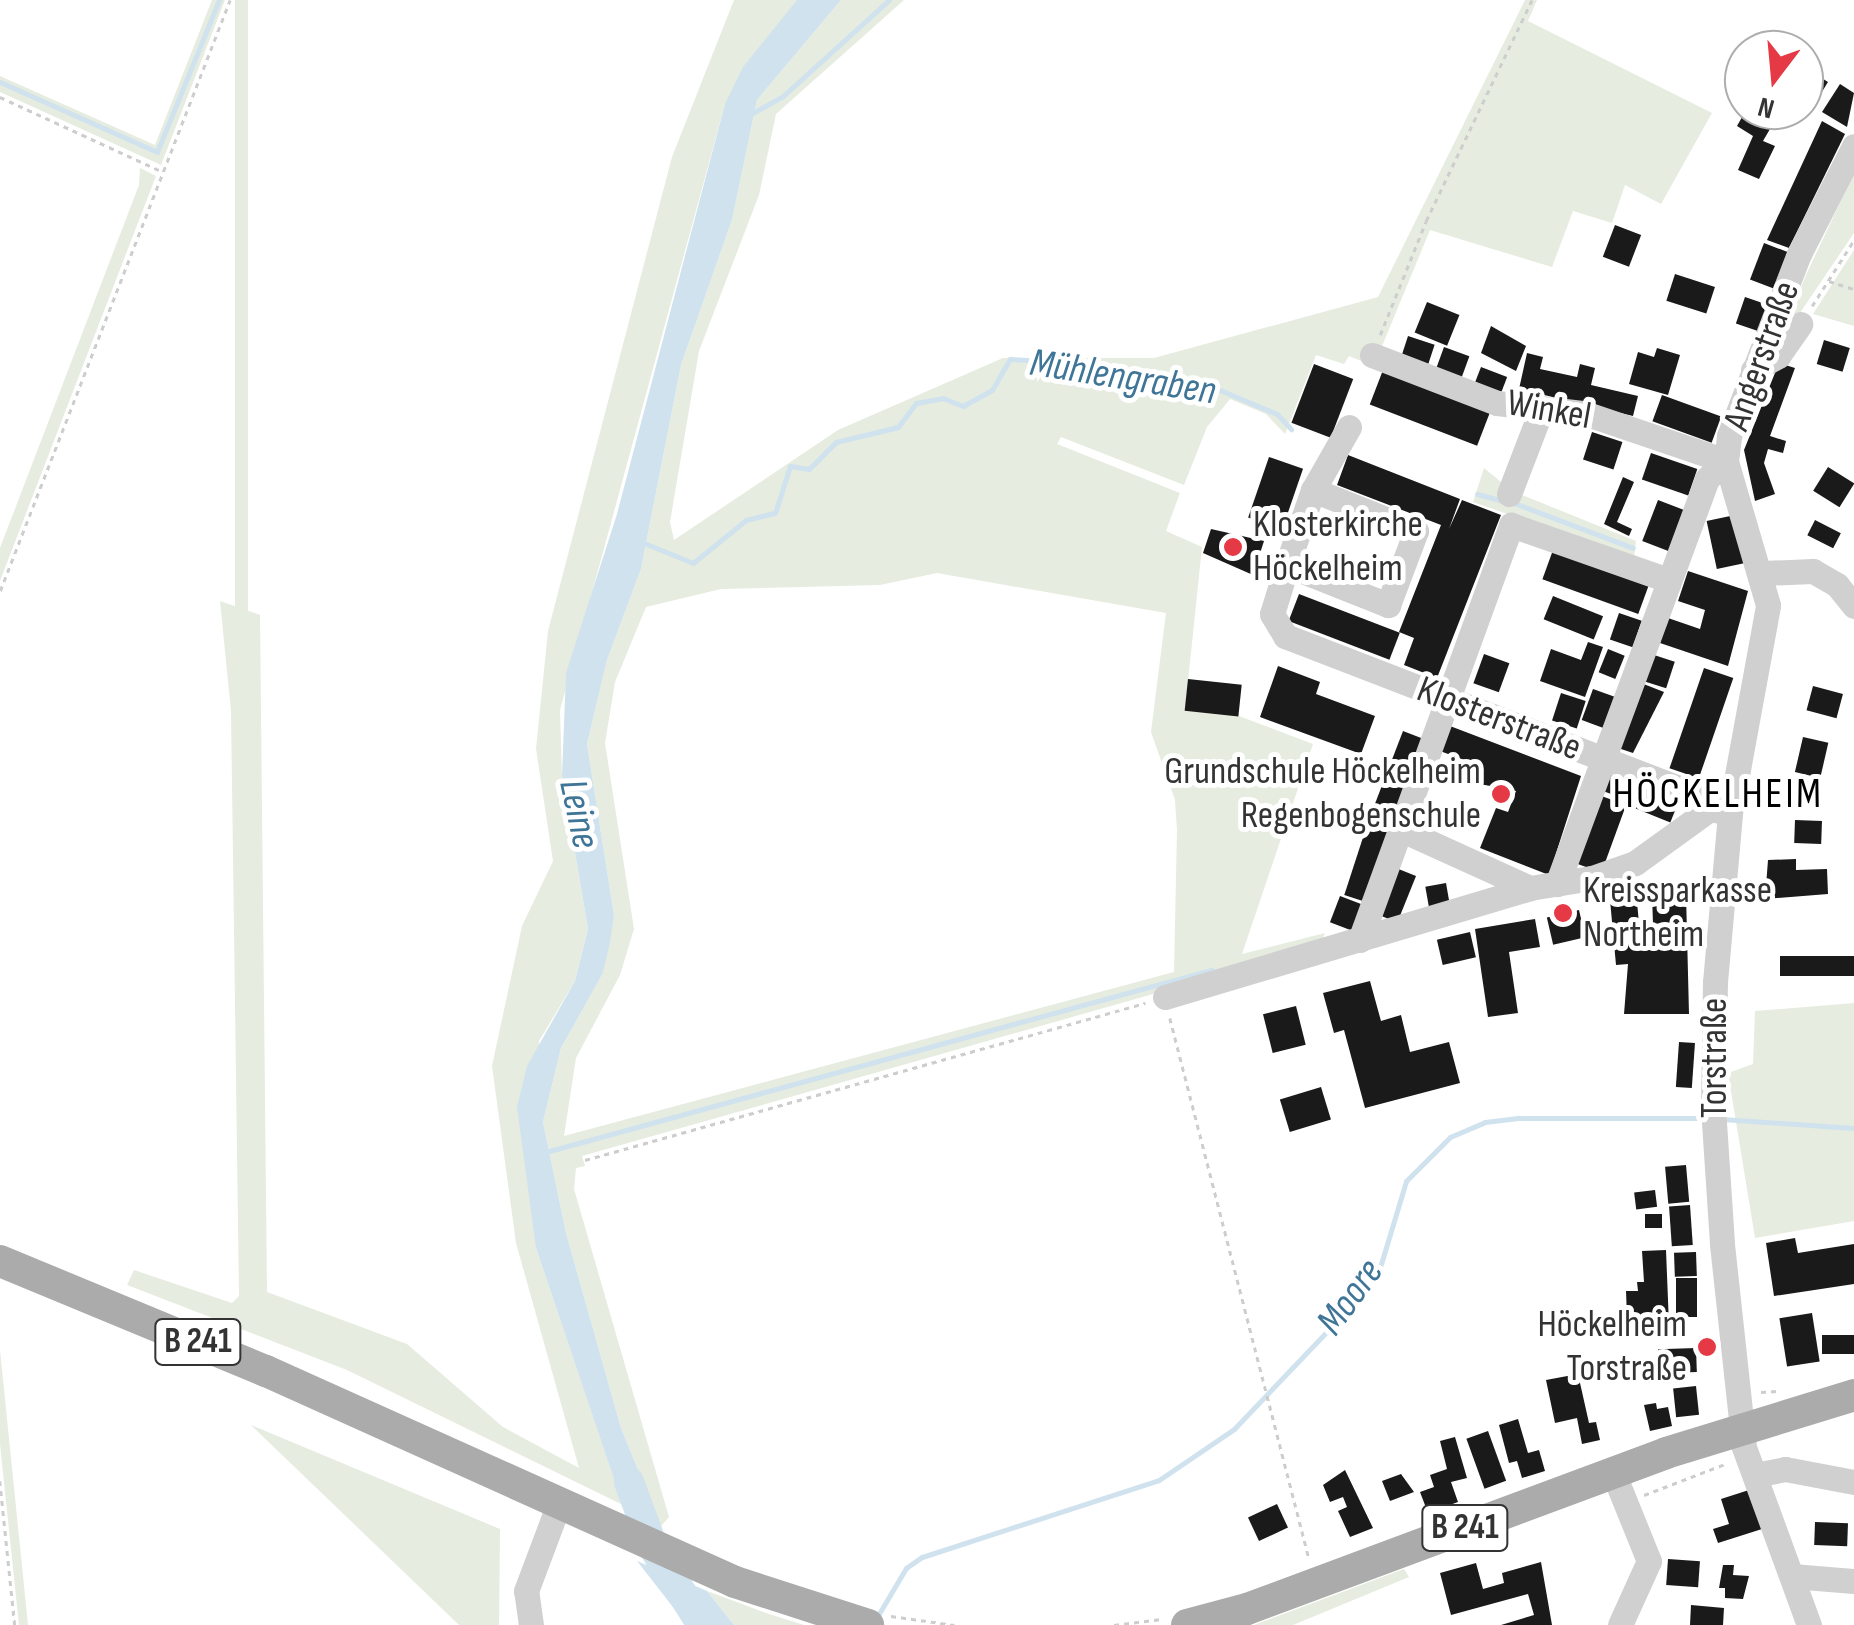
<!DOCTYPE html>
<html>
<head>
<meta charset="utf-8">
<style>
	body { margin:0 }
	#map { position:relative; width:1854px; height:1625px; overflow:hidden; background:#fff; font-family:"Sofia Sans Condensed",sans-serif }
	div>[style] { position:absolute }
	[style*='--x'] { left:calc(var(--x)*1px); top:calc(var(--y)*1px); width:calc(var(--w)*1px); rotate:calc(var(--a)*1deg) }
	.green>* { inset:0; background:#e6ecdf; transform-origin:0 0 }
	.water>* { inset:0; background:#cfe2ee }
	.stream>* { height:5px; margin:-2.5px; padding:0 2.5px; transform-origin:2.5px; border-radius:2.5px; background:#cfe2ee }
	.river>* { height:30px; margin:-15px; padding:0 15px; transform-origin:15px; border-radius:15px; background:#cfe2ee }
	.building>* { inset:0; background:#1a1a1a; transform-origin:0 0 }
	.path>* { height:2.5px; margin-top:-1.25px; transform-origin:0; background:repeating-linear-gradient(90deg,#cdcdcd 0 5px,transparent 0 10px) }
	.minor>* { height:25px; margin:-12.5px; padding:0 12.5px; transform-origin:12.5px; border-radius:12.5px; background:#d0d0d0 }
	.major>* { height:32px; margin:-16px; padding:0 16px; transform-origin:16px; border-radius:16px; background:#ababab }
	.dots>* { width:28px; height:28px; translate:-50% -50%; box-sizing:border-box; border:5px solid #fff; border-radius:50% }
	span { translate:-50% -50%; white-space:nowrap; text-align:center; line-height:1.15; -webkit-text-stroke:10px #fff; paint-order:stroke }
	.shield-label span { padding:2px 8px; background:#fff; border:2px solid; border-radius:8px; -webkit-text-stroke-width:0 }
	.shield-label { font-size:35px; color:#333; font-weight:700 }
	.street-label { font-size:38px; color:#333 }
	.poi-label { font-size:38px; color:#333 }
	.left { translate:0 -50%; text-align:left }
	.right { translate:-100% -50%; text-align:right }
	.water-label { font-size:40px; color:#3f7597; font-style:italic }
	.quarter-label { font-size:42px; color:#000; letter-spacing:2.5px }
	.north { position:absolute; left:1724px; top:30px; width:100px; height:100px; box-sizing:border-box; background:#fff; border:2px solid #adadad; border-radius:50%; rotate:196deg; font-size:28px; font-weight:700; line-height:40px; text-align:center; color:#333 }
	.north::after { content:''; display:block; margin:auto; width:35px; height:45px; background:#e63946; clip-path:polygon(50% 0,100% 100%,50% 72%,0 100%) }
</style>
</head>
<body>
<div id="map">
	<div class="green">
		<div style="clip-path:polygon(212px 0,225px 0,161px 165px,0 92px,0 76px,155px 145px)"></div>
		<div style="left:235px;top:0;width:13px;height:645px"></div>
		<div style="clip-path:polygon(734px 0,797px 0,725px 104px,560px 710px,562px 776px,588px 929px,575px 981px,539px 1041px,536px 1248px,623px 1505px,347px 1370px,127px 1285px,134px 1270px,232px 1303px,239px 1296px,231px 711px,220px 601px,260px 615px,267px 1292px,407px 1344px,503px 1427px,579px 1468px,516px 1243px,492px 1066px,522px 926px,553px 861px,536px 749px,548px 631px,672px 157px)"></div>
		<div style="clip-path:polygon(evenodd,841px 0,904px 0,776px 114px,759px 195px,699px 351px,670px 522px,674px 540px,838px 430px,1003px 358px,1154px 358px,1378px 297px,1525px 0,1537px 0,1528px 21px,1712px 113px,1661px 204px,1625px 185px,1612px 223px,1573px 211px,1552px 267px,1430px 230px,1380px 351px,1369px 347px,1361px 361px,1349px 356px,1344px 364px,1316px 355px,1285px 434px,1266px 414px,1230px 399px,1207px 427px,1184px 485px,1061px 437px,1057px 444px,1180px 493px,1166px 531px,1202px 547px,1185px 710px,1239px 716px,1313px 744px,1242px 954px,1325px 933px,1319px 947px,582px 1156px,585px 1166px,576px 1168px,574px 1189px,669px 1517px,661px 1526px,621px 1428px,566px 1233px,543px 1122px,561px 1048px,603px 973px,614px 915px,587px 744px,607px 660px,641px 569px,681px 365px,732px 220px,757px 100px,841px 0,937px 573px,1166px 613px,1151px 732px,1175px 800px,1177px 830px,1174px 972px,564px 1136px,576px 1058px,620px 975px,634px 929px,605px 743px,615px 682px,646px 607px,721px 589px,880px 585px,937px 573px)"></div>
		<div style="clip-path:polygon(140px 168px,156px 176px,0 581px,0 548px,139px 185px)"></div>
		<div style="clip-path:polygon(1854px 173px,1854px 233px,1775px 350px,1806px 275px)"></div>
		<div style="clip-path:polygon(1854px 250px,1854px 326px,1813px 314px)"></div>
		<div style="clip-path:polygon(1484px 468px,1512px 491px,1636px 541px,1634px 558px,1473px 502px)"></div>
		<div style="clip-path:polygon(1854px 1003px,1854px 1221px,1755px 1238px,1728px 1073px,1753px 1064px,1755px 1011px)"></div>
		<div style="clip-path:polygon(0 1350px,28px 1625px,19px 1625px,0 1444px)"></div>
		<div style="clip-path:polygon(251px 1425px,500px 1529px,499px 1625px,459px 1625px)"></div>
		<div style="clip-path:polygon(1404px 1569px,1409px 1577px,1293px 1625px,1254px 1625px)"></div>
		<div style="clip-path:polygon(707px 1591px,769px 1614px,804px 1625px,734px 1625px)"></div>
	</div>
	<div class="water">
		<div style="clip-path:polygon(797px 0,841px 0,757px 100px,732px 220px,681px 365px,641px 569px,607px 660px,587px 744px,614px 915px,610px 942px,603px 973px,561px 1048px,543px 1122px,566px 1233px,621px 1428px,661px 1526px,628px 1513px,615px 1482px,536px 1248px,517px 1107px,527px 1066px,575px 981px,588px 929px,562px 776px,566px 673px,617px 514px,725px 104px,743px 67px)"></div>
		<div style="clip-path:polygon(637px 1561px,707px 1591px,734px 1625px,687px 1625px)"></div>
	</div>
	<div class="stream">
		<div style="--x:0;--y:82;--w:172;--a:24"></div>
		<div style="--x:157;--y:152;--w:164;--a:-67.8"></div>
		<div style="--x:749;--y:115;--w:39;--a:-29"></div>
		<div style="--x:783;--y:96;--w:143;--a:-42.2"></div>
		<div style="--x:1477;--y:494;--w:28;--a:15"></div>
		<div style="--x:1514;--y:503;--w:127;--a:20.7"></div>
		<div style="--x:644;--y:543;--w:53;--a:22.2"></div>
		<div style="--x:693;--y:563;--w:68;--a:-39.1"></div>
		<div style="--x:746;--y:520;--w:30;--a:-14"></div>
		<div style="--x:775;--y:513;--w:49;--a:-72.3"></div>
		<div style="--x:790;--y:466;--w:19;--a:9"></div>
		<div style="--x:809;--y:469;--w:38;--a:-45"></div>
		<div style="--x:836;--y:442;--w:64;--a:-13.6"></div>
		<div style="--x:898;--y:427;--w:30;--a:-53"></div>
		<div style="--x:916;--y:403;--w:27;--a:-10"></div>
		<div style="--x:943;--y:398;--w:22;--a:22"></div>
		<div style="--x:963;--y:406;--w:33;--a:-29"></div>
		<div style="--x:992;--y:390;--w:36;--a:-60"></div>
		<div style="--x:1010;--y:359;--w:61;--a:3.8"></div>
		<div style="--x:1071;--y:363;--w:50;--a:25"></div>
		<div style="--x:1116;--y:384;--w:35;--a:-18"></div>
		<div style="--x:1149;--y:373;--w:60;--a:11.5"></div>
		<div style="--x:1208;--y:385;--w:75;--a:22.8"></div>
		<div style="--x:1277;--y:414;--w:21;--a:47"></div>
		<div style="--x:1722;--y:1119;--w:132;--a:3.9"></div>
		<div style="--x:542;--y:1153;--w:694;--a:-15.3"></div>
		<div style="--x:877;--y:1617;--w:57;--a:-59.4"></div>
		<div style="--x:906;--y:1568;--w:19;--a:-35"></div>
		<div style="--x:922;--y:1557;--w:249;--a:-18"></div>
		<div style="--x:1159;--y:1480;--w:91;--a:-34.2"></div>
		<div style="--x:1234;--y:1429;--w:174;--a:-46.4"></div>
		<div style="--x:1354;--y:1303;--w:47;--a:-55.3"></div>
		<div style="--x:1381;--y:1264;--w:87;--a:-73.2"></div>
		<div style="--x:1406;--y:1181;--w:62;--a:-45"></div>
		<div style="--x:1450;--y:1137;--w:38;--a:-23"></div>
		<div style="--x:1485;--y:1122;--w:35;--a:-7"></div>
		<div style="--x:1520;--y:1118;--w:186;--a:0"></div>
	</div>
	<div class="river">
		<div style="--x:629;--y:1482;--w:69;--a:69.7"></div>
		<div style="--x:653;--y:1547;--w:92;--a:57.9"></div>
	</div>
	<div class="building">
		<div style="clip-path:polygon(1812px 72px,1828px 82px,1812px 108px,1804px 103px,1804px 85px)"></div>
		<div style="clip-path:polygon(1840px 84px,1854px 93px,1847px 127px,1822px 112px)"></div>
		<div style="clip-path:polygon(1746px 110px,1781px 110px,1763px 141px,1775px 146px,1759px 179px,1738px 170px,1753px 136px,1737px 126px)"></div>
		<div style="clip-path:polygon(1822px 121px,1845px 134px,1789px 248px,1767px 240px)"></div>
		<div style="left:1615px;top:225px;width:28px;height:34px;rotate:21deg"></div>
		<div style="left:1764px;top:243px;width:26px;height:39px;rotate:21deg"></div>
		<div style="left:1675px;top:274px;width:42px;height:28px;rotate:18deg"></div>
		<div style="left:1745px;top:297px;width:24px;height:28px;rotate:19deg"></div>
		<div style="left:1427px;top:302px;width:35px;height:33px;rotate:22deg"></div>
		<div style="clip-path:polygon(1491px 326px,1526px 346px,1516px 371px,1481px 353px)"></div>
		<div style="left:1408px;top:336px;width:28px;height:21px;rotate:18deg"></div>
		<div style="left:1824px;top:340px;width:27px;height:25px;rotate:17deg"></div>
		<div style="left:1444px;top:347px;width:27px;height:24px;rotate:20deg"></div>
		<div style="clip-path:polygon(1657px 348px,1680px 355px,1668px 395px,1629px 384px,1638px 352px,1654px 357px)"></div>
		<div style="clip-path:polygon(1527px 353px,1543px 357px,1540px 369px,1577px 377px,1580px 364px,1595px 368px,1591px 385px,1638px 396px,1633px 416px,1519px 389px)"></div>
		<div style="clip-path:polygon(1779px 363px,1795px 368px,1770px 436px,1786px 441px,1783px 453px,1768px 449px,1764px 463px,1775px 494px,1755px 501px,1744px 450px)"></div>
		<div style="left:1314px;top:364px;width:42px;height:63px;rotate:21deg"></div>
		<div style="left:1481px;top:367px;width:28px;height:17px;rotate:21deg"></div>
		<div style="left:1383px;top:370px;width:115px;height:37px;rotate:21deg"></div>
		<div style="left:1662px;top:395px;width:63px;height:28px;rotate:20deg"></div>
		<div style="left:1592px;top:432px;width:32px;height:29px;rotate:18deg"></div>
		<div style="left:1651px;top:453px;width:49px;height:28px;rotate:19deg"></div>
		<div style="clip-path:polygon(1348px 455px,1460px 499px,1449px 529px,1462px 500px,1501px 515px,1437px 678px,1404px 665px,1414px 638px,1399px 632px,1441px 525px,1337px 485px)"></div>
		<div style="left:1269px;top:457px;width:36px;height:64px;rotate:19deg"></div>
		<div style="left:1828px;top:467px;width:31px;height:28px;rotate:32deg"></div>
		<div style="clip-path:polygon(1623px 477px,1634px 482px,1617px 522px,1632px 529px,1629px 536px,1604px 524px)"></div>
		<div style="left:1658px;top:500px;width:30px;height:44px;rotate:21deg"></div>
		<div style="left:1735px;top:515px;width:49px;height:29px;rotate:78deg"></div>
		<div style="left:1815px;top:520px;width:29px;height:17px;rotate:27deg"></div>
		<div style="clip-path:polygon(1211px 529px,1264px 541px,1253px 575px,1203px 553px)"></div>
		<div style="left:1553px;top:550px;width:102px;height:31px;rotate:20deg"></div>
		<div style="clip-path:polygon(1688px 571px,1748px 591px,1728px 666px,1660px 643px,1668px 618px,1700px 629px,1705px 610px,1678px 601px)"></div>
		<div style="left:1299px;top:594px;width:108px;height:29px;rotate:21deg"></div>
		<div style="left:1553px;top:596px;width:54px;height:25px;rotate:22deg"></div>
		<div style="left:1619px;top:613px;width:24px;height:28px;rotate:19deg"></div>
		<div style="clip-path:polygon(1588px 642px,1603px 647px,1585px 697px,1540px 681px,1551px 649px,1581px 660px)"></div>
		<div style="left:1608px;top:649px;width:18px;height:25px;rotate:22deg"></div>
		<div style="left:1484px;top:654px;width:27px;height:31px;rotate:20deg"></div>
		<div style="left:1651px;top:654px;width:25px;height:28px;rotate:18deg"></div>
		<div style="clip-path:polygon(1278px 666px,1320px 682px,1316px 694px,1375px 716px,1361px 754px,1260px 717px)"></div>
		<div style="left:1704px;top:668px;width:31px;height:106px;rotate:19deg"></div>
		<div style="left:1188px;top:679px;width:54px;height:32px;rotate:6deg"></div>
		<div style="clip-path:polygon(1641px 683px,1664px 692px,1633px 753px,1618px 748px)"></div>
		<div style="left:1813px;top:686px;width:31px;height:25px;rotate:15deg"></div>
		<div style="left:1593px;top:689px;width:23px;height:33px;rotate:20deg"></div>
		<div style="left:1561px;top:693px;width:26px;height:29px;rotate:18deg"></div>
		<div style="clip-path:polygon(1450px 726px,1581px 776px,1549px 875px,1480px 848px,1496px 808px,1508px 812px,1516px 791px,1459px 780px,1467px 761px,1440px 751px)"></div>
		<div style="left:1403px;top:731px;width:25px;height:44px;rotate:21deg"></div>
		<div style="left:1803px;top:737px;width:26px;height:36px;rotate:13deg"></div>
		<div style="left:1606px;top:770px;width:24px;height:21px;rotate:19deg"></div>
		<div style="left:1386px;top:775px;width:25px;height:43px;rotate:21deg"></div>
		<div style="left:1637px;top:782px;width:46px;height:25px;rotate:22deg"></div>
		<div style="left:1596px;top:794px;width:32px;height:72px;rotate:20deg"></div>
		<div style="left:1369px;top:819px;width:25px;height:80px;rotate:18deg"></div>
		<div style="left:1795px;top:820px;width:27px;height:23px;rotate:2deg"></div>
		<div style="clip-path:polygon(1796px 859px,1796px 870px,1827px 869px,1828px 894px,1765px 899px,1768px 860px)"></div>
		<div style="left:1391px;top:866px;width:27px;height:50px;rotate:22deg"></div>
		<div style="clip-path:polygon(1625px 882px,1627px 903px,1637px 902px,1641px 945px,1666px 944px,1665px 923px,1653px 924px,1652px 895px,1686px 894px,1689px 1014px,1624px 1014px,1628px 964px,1616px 965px,1609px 889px)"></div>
		<div style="left:1446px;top:883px;width:22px;height:21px;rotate:80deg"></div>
		<div style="left:1340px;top:896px;width:26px;height:28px;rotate:21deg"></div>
		<div style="left:1579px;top:910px;width:28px;height:33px;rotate:77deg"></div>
		<div style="clip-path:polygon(1535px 919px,1540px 947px,1509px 952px,1518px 1013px,1488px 1017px,1475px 929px)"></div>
		<div style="left:1470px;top:932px;width:26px;height:34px;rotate:77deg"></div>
		<div style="left:1854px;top:956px;width:20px;height:74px;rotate:90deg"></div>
		<div style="clip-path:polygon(1370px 981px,1381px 1021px,1401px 1015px,1410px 1052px,1449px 1042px,1460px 1083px,1365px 1108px,1344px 1030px,1334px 1033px,1323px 993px)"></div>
		<div style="left:1296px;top:1006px;width:40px;height:34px;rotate:76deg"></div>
		<div style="left:1679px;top:1042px;width:16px;height:45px;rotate:4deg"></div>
		<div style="left:1321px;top:1087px;width:34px;height:43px;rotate:73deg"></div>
		<div style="left:1686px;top:1165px;width:37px;height:21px;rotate:85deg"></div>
		<div style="left:1655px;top:1190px;width:17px;height:21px;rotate:83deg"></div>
		<div style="left:1690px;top:1205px;width:40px;height:21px;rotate:86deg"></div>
		<div style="left:1662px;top:1214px;width:14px;height:17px;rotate:90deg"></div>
		<div style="clip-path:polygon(1795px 1238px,1798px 1253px,1854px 1244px,1854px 1284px,1774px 1296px,1766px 1243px)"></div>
		<div style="clip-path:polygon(1666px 1250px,1669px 1325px,1627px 1318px,1626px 1291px,1638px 1291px,1637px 1282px,1644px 1282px,1642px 1251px)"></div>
		<div style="left:1696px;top:1252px;width:24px;height:22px;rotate:88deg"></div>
		<div style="left:1676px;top:1278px;width:21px;height:39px"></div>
		<div style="left:1812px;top:1313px;width:49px;height:33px;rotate:81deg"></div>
		<div style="left:1854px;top:1335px;width:19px;height:32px;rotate:90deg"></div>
		<div style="left:1696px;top:1348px;width:24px;height:38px;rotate:88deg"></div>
		<div style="clip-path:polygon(1578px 1374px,1589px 1423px,1596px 1422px,1600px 1440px,1582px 1444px,1577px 1418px,1555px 1423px,1546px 1380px)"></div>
		<div style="left:1696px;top:1386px;width:29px;height:23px;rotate:84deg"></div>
		<div style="clip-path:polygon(1656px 1403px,1657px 1409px,1668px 1407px,1672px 1426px,1650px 1431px,1644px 1405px)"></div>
		<div style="clip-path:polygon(1518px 1419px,1528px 1453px,1539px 1450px,1545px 1471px,1522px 1478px,1517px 1461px,1509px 1463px,1499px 1425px)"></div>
		<div style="left:1488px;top:1431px;width:53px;height:23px;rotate:70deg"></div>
		<div style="clip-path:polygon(1455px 1437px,1467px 1478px,1451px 1482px,1458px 1502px,1428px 1513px,1420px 1492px,1434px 1487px,1430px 1475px,1447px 1469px,1440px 1441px)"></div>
		<div style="clip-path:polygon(1345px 1470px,1373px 1528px,1350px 1537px,1338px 1511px,1347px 1507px,1343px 1497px,1330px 1502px,1323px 1485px)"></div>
		<div style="clip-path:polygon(1401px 1474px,1414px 1492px,1390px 1501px,1382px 1481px)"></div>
		<div style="clip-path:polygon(1749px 1490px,1762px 1529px,1718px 1543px,1713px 1529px,1729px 1524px,1721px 1499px)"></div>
		<div style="left:1277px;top:1504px;width:26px;height:32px;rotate:65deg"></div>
		<div style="left:1815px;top:1522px;width:33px;height:23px;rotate:2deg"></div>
		<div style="left:1668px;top:1559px;width:32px;height:26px;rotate:4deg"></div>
		<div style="clip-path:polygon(1541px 1562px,1552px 1625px,1501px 1625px,1534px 1615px,1528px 1594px,1451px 1615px,1440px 1573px,1476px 1563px,1483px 1589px,1504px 1583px,1502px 1573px)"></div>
		<div style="clip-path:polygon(1723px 1565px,1734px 1565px,1733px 1575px,1749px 1576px,1743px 1599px,1725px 1598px,1725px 1588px,1719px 1588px)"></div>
		<div style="clip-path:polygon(1691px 1605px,1724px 1608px,1723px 1625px,1690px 1625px)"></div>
	</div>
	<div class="path">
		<div style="--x:0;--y:97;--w:177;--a:24.7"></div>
		<div style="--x:1829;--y:281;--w:26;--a:18"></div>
		<div style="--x:1812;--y:306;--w:78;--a:-57.5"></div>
		<div style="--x:1380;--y:335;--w:123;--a:-68"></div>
		<div style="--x:1426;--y:221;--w:245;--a:-64.4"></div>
		<div style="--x:0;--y:591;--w:634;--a:-68.74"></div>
		<div style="--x:1170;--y:1018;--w:558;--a:75.57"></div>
		<div style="--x:585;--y:1160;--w:582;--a:-15.66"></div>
		<div style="--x:1761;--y:1392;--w:17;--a:-3"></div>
		<div style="--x:0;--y:1481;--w:145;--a:84.1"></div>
		<div style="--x:1644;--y:1495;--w:87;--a:-20.9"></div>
		<div style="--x:891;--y:1616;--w:64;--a:8.1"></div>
		<div style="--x:1114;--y:1625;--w:48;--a:-7.1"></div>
	</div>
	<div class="minor">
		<div style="--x:1372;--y:355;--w:134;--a:21"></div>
		<div style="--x:1497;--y:403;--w:88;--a:6.6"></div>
		<div style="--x:1584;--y:413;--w:150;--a:18.7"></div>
		<div style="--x:1726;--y:461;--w:26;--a:137"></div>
		<div style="--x:1707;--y:479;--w:432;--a:110.3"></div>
		<div style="--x:1753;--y:370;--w:29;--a:-29"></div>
		<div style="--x:1778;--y:356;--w:39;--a:-55"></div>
		<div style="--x:1349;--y:427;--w:73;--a:119.7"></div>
		<div style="--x:1313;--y:490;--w:79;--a:109.1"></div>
		<div style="--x:1287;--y:565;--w:51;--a:107"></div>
		<div style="--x:1272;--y:614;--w:26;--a:59"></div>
		<div style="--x:1285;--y:636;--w:434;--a:21.1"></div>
		<div style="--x:1690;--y:792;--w:26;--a:40"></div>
		<div style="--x:1509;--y:494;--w:92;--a:-69"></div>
		<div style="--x:1287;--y:565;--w:109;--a:21.6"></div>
		<div style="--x:1388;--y:605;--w:79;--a:-69.3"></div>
		<div style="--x:1416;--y:531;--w:111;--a:-158.3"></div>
		<div style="--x:1763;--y:573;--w:50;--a:-2.3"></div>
		<div style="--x:1813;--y:571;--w:28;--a:30"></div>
		<div style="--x:1837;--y:585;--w:27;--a:51"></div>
		<div style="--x:1400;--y:829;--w:143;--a:24.4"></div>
		<div style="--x:1360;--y:940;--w:442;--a:-70"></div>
		<div style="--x:1511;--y:525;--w:166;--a:19.3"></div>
		<div style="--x:1165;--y:997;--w:381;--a:-16.6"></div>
		<div style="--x:1530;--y:888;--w:63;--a:-9.2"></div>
		<div style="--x:1592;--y:878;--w:46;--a:-19.2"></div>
		<div style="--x:1635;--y:863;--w:92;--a:-35.8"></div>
		<div style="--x:1710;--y:809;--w:15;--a:11"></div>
		<div style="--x:1613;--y:1472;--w:96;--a:68"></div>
		<div style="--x:1649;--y:1561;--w:70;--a:114.4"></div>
		<div style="--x:1755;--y:1475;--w:31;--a:-11"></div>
		<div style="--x:1785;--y:1469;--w:70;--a:10.7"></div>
		<div style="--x:1792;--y:1576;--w:62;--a:4.6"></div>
		<div style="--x:531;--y:1625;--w:34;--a:-98"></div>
		<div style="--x:526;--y:1591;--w:94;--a:-69.4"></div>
		<div style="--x:1809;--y:1625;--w:189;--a:-110.1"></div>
		<div style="--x:1744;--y:1447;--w:205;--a:-96.2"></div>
		<div style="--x:1722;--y:1243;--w:135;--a:-93.8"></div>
		<div style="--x:1713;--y:1108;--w:126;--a:-89.1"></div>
		<div style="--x:1715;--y:982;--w:170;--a:-84.9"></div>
		<div style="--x:1730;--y:813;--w:211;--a:-79.6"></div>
		<div style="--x:1768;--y:605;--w:150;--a:-106.3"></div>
		<div style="--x:1726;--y:461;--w:25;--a:-83"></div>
		<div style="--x:1729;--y:436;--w:195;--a:-69"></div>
		<div style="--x:1799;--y:254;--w:121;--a:-63"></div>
	</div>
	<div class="major">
		<div style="--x:0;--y:1261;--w:288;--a:22.5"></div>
		<div style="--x:266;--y:1371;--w:514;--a:24.22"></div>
		<div style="--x:735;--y:1582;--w:140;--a:17.9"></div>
		<div style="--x:1187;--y:1625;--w:62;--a:-14.9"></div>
		<div style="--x:1247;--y:1609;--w:447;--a:-20.4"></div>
		<div style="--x:1666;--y:1453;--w:197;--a:-17.1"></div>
	</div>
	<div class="dots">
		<div style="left:1233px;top:547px;background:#e63946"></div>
		<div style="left:1501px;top:794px;background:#e63946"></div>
		<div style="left:1563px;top:913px;background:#e63946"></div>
		<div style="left:1707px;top:1347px;background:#e63946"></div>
	</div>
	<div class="shield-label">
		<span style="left:198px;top:1342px">B 241</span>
		<span style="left:1465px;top:1528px">B 241</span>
	</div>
	<div class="street-label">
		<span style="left:1762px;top:356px;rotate:-70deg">Angerstraße</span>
		<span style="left:1549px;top:410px;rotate:10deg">Winkel</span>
		<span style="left:1499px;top:719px;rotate:21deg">Klosterstraße</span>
		<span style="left:1715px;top:1058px;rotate:-90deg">Torstraße</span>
	</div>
	<div class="poi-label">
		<span class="left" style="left:1253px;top:547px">Klosterkirche<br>Höckelheim</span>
		<span class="right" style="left:1481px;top:794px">Grundschule Höckelheim<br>Regenbogenschule</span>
		<span class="left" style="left:1583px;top:913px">Kreissparkasse<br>Northeim</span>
		<span class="right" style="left:1687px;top:1347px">Höckelheim<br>Torstraße</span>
	</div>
	<div class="water-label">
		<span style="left:1123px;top:377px;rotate:9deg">Mühlengraben</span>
		<span style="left:579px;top:814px;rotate:78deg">Leine</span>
		<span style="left:1350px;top:1297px;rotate:-54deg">Moore</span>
	</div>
	<div class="quarter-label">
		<span style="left:1718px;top:795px">HÖCKELHEIM</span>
	</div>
	<div class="north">N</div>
</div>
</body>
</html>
